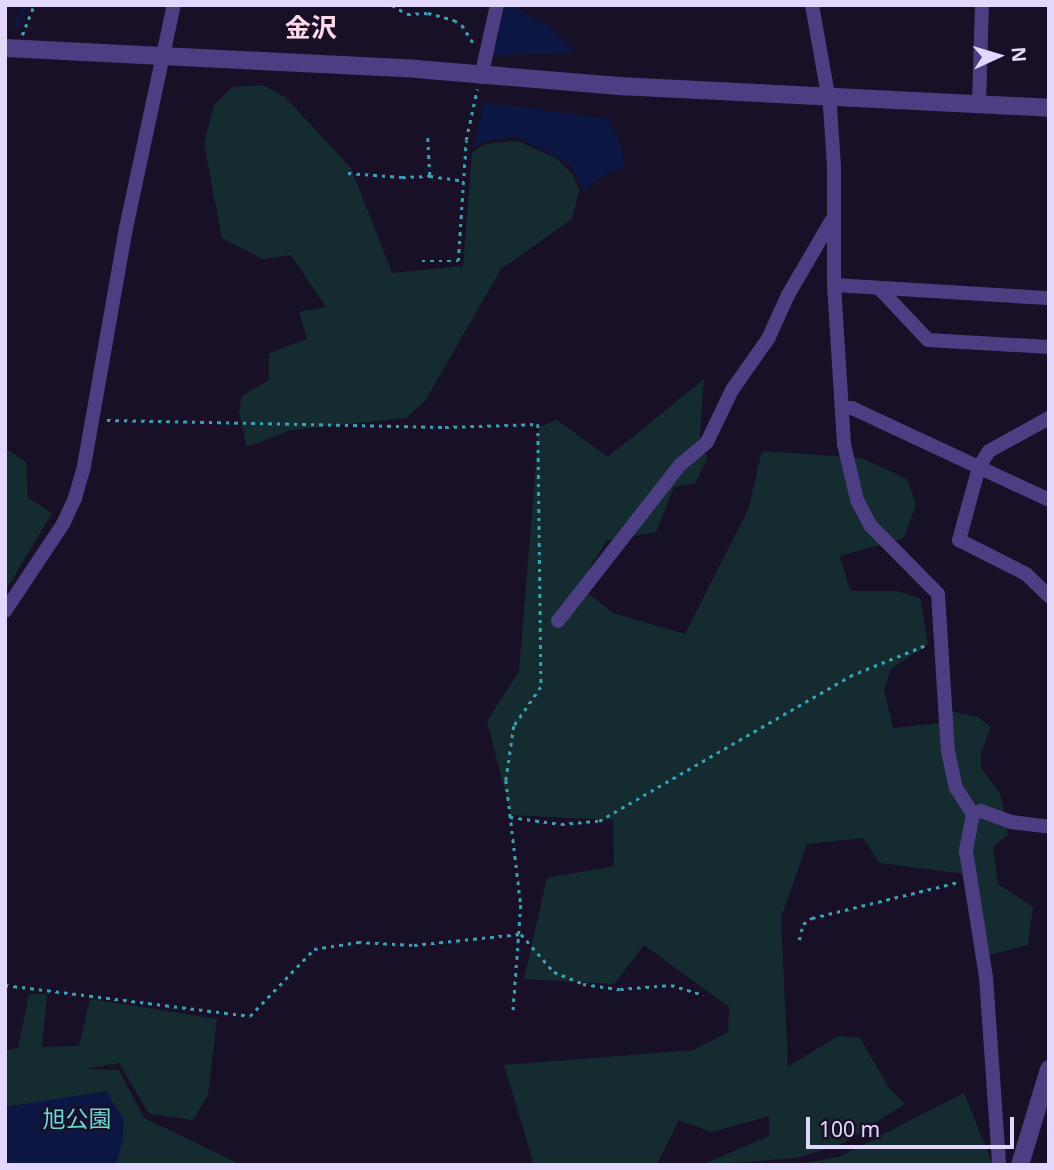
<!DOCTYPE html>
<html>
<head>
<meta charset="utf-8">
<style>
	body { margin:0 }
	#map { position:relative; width:1054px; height:1170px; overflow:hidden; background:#181026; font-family:"Noto Sans","Noto Sans JP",sans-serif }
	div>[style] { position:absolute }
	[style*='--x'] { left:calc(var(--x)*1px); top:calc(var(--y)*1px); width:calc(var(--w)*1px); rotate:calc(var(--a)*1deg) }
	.green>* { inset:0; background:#142c30 }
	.water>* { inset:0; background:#0c1643 }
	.stream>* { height:4.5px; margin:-2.25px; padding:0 2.25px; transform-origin:2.25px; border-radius:2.25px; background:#0c1643 }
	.path>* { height:2.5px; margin-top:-1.25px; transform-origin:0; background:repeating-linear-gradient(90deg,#34a4b4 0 3.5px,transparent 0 8.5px) }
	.minor>* { height:14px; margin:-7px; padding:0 7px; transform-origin:7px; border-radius:7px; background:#4d3d83 }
	.tertiary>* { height:18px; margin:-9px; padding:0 9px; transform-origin:9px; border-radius:9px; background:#4d3d83 }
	span { translate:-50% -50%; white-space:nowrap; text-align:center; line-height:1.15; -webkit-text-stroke:5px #181026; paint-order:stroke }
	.park-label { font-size:23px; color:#65dcd4 }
	.quarter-label { font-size:26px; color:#fed9e9; font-weight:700 }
	.frame { position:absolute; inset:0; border:7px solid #e3d7fd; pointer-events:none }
	.north { position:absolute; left:963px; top:21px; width:70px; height:70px; -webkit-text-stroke:5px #181026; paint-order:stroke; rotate:86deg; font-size:19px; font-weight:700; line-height:28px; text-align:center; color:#e3d7fd }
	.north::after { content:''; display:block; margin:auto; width:24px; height:32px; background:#e3d7fd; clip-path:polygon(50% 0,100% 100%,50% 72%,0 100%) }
	.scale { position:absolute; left:806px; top:1117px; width:208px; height:32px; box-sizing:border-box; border:4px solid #e3d7fd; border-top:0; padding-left:9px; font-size:21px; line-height:24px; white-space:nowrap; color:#e3d7fd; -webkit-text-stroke:5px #181026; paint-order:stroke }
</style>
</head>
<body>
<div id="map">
	<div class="green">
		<div style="clip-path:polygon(263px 85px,285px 97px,351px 168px,392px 273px,463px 266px,472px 153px,485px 144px,517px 141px,556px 158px,573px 175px,579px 191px,572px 219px,501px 269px,425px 401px,406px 418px,291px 430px,247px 447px,239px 413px,242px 396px,269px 380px,269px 353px,307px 339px,299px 312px,326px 307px,291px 255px,262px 259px,222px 238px,204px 144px,214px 105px,232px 87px)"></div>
		<div style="clip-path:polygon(704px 379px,700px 435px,707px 459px,695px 483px,674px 487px,656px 532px,606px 541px,579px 586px,613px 613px,685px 634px,748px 510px,762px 451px,861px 458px,907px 479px,916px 505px,904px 538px,840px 556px,850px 591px,897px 591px,920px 598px,928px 644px,891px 669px,884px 690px,893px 728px,940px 723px,950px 711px,978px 717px,991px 727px,981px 753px,981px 768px,1000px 793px,1008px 835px,993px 847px,998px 884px,1033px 907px,1028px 945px,989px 955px,974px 875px,880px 863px,863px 838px,807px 844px,781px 917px,788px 1067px,838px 1036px,860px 1038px,889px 1088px,905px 1104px,840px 1145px,796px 1158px,702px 1165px,769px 1136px,769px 1116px,712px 1132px,679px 1120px,658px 1162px,649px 1165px,534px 1165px,504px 1065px,694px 1050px,728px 1032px,729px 1007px,644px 945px,614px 984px,524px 979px,547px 878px,614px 866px,613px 820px,511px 815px,487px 721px,519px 671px,539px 427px,557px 420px,608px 457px)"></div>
		<div style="clip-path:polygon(5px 448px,26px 462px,28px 498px,52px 513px,5px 592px)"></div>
		<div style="clip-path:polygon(29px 994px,47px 994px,42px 1047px,79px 1046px,90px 999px,217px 1019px,208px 1095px,193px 1120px,149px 1114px,119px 1063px,86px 1069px,119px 1070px,144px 1118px,242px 1165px,5px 1165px,5px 1051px,18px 1048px)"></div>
		<div style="clip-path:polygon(964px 1093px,993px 1165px,794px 1165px,839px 1157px)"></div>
	</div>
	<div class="water">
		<div style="clip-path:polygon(513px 5px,534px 19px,547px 24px,575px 52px,493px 55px,504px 10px)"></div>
		<div style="clip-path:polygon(484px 102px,609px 119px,623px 150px,624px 169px,607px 173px,584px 190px,569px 163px,518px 137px,485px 141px,473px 148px)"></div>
		<div style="clip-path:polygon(106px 1091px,124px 1120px,123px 1140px,116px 1165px,5px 1165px,5px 1107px)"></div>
	</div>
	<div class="stream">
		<div style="--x:16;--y:25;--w:22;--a:-66"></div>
	</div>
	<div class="path">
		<div style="--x:392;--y:5;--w:17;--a:31"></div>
		<div style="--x:407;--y:14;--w:21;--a:-3"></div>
		<div style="--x:428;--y:13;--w:27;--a:15"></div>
		<div style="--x:454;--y:20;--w:9;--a:32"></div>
		<div style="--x:462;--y:25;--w:22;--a:58"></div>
		<div style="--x:22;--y:35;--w:32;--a:-68"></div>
		<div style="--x:428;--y:138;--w:38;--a:87"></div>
		<div style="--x:430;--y:176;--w:34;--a:8"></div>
		<div style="--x:348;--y:173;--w:54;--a:4.2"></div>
		<div style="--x:402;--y:177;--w:28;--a:-2"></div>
		<div style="--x:422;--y:261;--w:36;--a:0"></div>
		<div style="--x:458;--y:261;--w:121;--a:-86.2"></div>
		<div style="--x:466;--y:140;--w:52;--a:-77.8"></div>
		<div style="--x:107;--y:420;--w:338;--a:1.2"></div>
		<div style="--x:445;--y:427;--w:93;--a:-1.8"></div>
		<div style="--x:538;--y:424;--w:263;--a:89.3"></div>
		<div style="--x:541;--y:687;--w:47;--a:124.7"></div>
		<div style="--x:514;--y:726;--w:55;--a:98.4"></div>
		<div style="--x:506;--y:780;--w:126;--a:83.2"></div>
		<div style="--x:521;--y:905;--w:110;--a:94.2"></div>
		<div style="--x:510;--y:817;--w:51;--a:7.8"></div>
		<div style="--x:561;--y:824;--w:38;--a:-5"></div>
		<div style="--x:599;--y:821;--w:290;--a:-30"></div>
		<div style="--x:850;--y:676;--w:82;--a:-22.2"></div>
		<div style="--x:799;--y:940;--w:16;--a:-76"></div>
		<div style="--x:803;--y:924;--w:11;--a:-34"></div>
		<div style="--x:812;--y:918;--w:151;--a:-13.8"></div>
		<div style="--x:5;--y:985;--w:247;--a:7.2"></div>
		<div style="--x:250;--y:1016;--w:93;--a:-46.3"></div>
		<div style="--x:314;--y:949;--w:45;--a:-9"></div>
		<div style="--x:358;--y:942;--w:56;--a:3.1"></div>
		<div style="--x:414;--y:945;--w:108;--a:-5.9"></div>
		<div style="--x:521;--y:934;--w:50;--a:49"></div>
		<div style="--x:554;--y:972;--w:31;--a:22"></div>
		<div style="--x:583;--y:984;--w:37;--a:8"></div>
		<div style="--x:620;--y:989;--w:51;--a:-4.5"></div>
		<div style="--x:671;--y:985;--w:34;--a:17"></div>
	</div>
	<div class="minor">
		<div style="--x:812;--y:5;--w:103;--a:79.9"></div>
		<div style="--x:830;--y:106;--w:61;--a:86.2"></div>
		<div style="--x:834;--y:167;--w:118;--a:90"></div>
		<div style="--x:834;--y:285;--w:159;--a:86.4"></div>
		<div style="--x:844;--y:444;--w:57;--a:76.9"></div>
		<div style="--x:857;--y:500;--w:30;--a:62"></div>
		<div style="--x:871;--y:526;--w:95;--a:45.4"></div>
		<div style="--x:938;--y:594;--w:157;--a:86.4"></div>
		<div style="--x:948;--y:751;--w:38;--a:78"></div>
		<div style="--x:956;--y:788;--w:31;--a:57"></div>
		<div style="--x:973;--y:814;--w:38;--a:101"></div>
		<div style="--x:966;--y:851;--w:128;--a:81"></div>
		<div style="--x:986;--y:977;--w:188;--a:86"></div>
		<div style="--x:481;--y:77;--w:74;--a:-77.5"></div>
		<div style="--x:979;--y:104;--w:99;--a:-88.3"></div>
		<div style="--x:834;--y:285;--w:215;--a:3.5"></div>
		<div style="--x:879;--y:288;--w:71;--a:46.7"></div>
		<div style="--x:928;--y:340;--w:121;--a:3.3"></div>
		<div style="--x:842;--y:408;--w:10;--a:0"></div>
		<div style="--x:852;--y:408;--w:217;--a:25"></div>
		<div style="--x:1049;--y:418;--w:68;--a:151.2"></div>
		<div style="--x:989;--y:451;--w:19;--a:122"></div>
		<div style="--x:979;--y:467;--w:76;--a:105.3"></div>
		<div style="--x:959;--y:540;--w:75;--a:26.9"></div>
		<div style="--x:1026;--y:574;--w:32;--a:44"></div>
		<div style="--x:5;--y:611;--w:105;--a:-56.3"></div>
		<div style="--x:63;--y:524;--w:29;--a:-65"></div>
		<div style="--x:75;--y:498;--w:33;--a:-74"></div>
		<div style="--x:84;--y:466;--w:242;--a:-80"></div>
		<div style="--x:126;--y:228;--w:228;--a:-77.9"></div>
		<div style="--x:558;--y:621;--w:198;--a:-52"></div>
		<div style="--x:680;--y:465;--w:35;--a:-40"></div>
		<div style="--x:707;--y:442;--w:58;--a:-64.3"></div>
		<div style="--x:732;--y:390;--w:62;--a:-54.8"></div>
		<div style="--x:768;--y:339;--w:48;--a:-65.6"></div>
		<div style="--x:788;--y:295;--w:86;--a:-59.8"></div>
		<div style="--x:973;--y:814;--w:9;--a:-21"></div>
		<div style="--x:981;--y:811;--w:32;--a:20"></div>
		<div style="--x:1011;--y:822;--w:38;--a:7"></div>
	</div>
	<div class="tertiary">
		<div style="--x:5;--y:48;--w:412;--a:2.9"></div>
		<div style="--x:416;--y:69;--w:204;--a:4.8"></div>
		<div style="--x:619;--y:86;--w:431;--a:2.9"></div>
		<div style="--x:1020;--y:1165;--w:100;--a:-73.2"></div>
	</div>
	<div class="park-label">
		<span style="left:77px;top:1118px">旭公園</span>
	</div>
	<div class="quarter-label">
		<span style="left:311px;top:28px">金沢</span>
	</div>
	<div class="frame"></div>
	<div class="north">N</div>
	<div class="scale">100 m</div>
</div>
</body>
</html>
